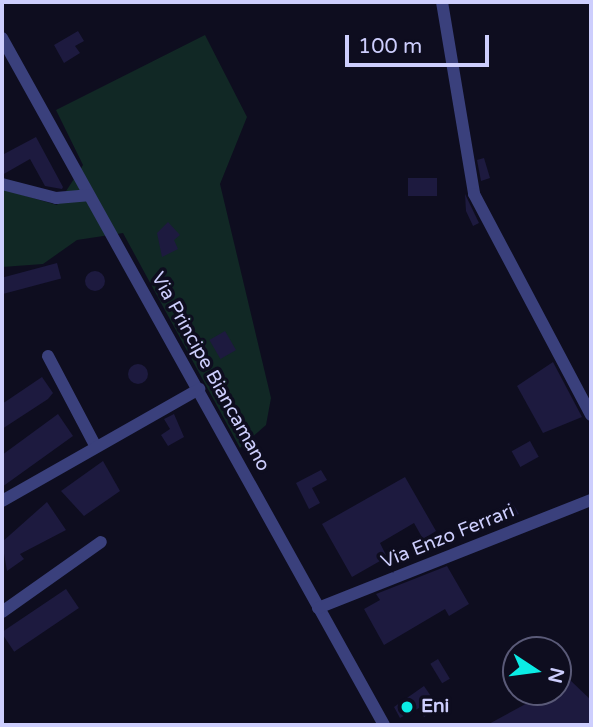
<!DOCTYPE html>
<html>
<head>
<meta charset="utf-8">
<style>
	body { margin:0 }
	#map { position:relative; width:593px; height:727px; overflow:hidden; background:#0e0d1f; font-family:"Varela Round",sans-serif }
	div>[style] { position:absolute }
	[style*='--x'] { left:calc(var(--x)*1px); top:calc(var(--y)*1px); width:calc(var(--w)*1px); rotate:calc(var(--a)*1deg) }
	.green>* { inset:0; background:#112825 }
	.building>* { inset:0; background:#1d1a3f; transform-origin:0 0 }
	.round { border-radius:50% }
	.minor>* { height:12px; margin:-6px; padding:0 6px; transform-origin:6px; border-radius:6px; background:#3a407c }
	.dots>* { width:19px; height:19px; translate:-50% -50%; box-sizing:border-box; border:4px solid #0e0d1f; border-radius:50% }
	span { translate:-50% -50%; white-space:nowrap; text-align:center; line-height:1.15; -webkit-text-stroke:7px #0e0d1f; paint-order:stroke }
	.street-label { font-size:19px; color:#cdcefd }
	.poi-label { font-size:19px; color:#cdcefd; font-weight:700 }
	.left { translate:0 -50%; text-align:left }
	.frame { position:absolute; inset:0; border:4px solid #cdcefd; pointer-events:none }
	.north { position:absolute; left:502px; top:636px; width:70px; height:70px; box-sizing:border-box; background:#0e0d1f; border:2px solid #5a5a78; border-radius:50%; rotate:103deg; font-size:19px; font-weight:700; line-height:28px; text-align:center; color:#cdcefd }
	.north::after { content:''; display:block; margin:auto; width:24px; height:32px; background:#0bece5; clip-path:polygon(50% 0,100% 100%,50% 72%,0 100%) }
	.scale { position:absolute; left:345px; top:35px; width:144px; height:32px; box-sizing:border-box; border:4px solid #cdcefd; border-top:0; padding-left:9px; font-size:21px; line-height:24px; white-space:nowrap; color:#cdcefd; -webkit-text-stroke:5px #0e0d1f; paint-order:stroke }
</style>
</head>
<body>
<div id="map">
	<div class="green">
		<div style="clip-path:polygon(205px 35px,247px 117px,220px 184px,271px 398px,266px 425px,240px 448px,123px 233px,77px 240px,43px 264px,2px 267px,2px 189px,57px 205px,83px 165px,56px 110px)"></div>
	</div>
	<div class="building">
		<div style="clip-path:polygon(78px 31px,84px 41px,75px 46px,80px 53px,64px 63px,54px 45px)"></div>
		<div style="clip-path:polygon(36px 137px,63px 187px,62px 189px,45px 186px,30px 159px,2px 175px,4px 154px)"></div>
		<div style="clip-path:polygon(484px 158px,490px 178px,481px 181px,477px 160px)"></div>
		<div style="left:437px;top:178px;width:18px;height:29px;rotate:90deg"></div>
		<div style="clip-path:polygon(465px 194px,479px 223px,473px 226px,466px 211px)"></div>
		<div style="clip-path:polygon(168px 222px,180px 235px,174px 240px,178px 249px,162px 257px,157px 233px)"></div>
		<div style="left:57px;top:263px;width:16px;height:66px;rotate:75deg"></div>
		<div class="round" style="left:85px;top:271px;width:20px;height:20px"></div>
		<div style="left:225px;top:331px;width:22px;height:18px;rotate:60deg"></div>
		<div style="clip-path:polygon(553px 362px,582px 417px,543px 433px,517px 386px)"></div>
		<div class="round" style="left:128px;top:364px;width:20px;height:20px"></div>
		<div style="clip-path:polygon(42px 377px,53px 393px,48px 399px,2px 429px,2px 404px)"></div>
		<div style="clip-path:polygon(58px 414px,73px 436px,2px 487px,2px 455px)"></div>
		<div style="clip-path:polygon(174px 414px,184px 437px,168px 446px,161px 435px,170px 429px,164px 419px)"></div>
		<div style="left:530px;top:441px;width:18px;height:21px;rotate:61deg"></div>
		<div style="clip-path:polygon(103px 461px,120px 491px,84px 516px,61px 491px)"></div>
		<div style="clip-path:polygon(321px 470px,327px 480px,312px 488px,320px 503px,309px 509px,296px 483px)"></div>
		<div style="clip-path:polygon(405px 477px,436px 531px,423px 539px,414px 523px,380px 543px,387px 557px,352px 577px,322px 524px)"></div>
		<div style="clip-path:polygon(511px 501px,519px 514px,505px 519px,499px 509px)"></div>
		<div style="clip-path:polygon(47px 502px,66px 530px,20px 554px,24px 559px,7px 571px,2px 542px)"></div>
		<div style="clip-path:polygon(447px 566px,469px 604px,449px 616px,445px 609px,384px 645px,364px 609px,380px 600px,376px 594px)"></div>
		<div style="left:66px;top:589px;width:23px;height:78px;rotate:56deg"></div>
		<div style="left:438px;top:659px;width:23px;height:9px;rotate:59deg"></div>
		<div style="clip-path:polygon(570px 680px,591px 700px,591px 725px,487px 725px)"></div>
		<div style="clip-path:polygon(424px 686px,439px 708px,424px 717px,419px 708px,400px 718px,394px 707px)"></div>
	</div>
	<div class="minor">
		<div style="--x:442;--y:2;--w:195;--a:80.5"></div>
		<div style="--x:474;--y:194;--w:250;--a:62.1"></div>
		<div style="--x:2;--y:38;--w:786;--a:60.92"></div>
		<div style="--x:2;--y:184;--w:56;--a:14.5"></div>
		<div style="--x:56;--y:198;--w:32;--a:-5"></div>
		<div style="--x:48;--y:356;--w:101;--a:62.2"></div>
		<div style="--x:2;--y:501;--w:227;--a:-29.6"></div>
		<div style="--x:318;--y:608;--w:294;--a:-21.6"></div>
		<div style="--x:2;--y:612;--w:121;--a:-35.3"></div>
	</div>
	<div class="dots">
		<div style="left:407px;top:707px;background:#0bece5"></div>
	</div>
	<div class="street-label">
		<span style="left:210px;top:372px;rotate:61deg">Via Principe Biancamano</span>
		<span style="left:448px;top:537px;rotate:-22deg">Via Enzo Ferrari</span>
	</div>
	<div class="poi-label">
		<span class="left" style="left:421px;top:707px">Eni</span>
	</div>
	<div class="frame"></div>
	<div class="north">N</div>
	<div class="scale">100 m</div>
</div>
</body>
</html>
